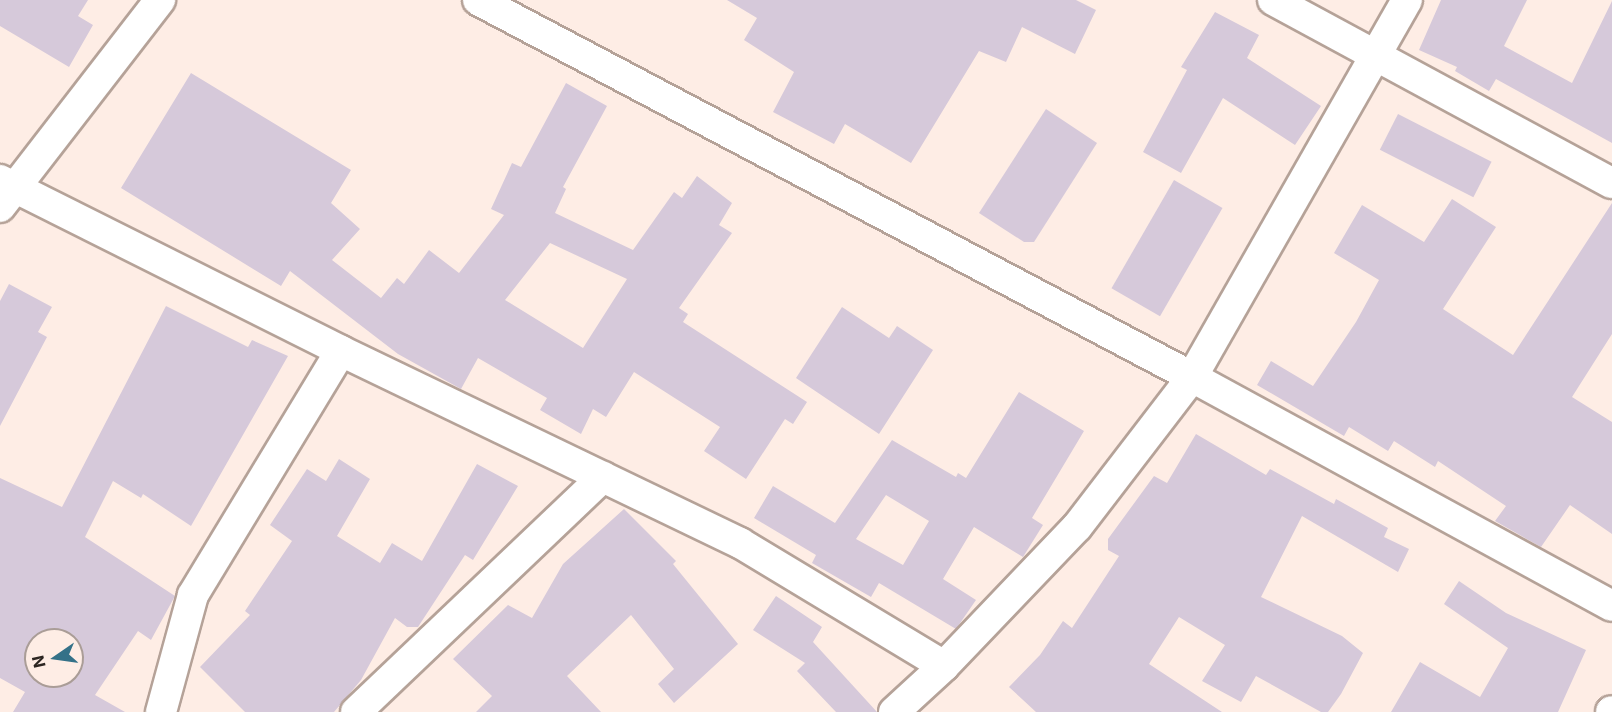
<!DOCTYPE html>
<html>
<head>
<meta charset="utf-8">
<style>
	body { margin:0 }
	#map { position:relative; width:1612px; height:712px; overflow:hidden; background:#feede5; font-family:Inter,sans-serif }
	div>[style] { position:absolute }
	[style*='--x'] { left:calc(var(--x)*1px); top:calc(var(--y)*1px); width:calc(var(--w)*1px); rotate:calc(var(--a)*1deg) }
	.building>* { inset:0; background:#d6c9da; transform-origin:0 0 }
	.roads { filter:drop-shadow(2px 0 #b5a298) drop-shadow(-2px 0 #b5a298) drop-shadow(0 2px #b5a298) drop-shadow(0 -2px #b5a298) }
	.street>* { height:30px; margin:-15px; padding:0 15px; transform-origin:15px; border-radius:15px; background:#fff }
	span { translate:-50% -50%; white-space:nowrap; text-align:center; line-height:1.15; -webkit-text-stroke:6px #feede5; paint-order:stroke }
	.north { position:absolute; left:24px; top:628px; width:60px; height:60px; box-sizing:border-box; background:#feede5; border:2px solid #aa9d97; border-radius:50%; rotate:257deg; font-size:16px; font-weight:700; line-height:24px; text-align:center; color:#2c2521 }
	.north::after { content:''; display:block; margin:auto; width:21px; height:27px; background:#347188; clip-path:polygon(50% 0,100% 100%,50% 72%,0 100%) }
</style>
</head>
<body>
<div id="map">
	<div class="building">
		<div style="clip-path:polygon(0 0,88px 0,78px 16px,93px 25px,69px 67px,0 26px)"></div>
		<div style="clip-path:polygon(727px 0,1076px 0,1096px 10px,1075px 54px,1022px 27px,1006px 62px,979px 51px,911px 163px,845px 124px,834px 144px,773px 112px,794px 72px,744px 40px,757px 18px)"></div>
		<div style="clip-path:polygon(1441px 0,1527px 0,1504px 46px,1572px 83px,1612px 1px,1612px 143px,1496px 79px,1489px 91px,1455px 71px,1457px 67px,1419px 50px)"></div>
		<div style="clip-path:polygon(1215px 12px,1259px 35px,1247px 58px,1321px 106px,1295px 145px,1223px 98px,1181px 173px,1143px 152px,1187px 70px,1181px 67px)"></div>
		<div style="clip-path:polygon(evenodd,191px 73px,351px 170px,331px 203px,360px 229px,332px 260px,381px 298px,397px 278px,404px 284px,429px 250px,459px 273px,504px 215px,491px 209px,512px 163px,521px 167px,566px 83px,607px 106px,563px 187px,566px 189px,555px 213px,633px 250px,674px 192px,682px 198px,697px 176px,732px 203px,719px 225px,732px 233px,679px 308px,688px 314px,683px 322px,807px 402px,793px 424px,785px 419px,746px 479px,704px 451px,720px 427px,634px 372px,606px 417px,593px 409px,581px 434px,540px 410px,547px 398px,478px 358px,461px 389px,398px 354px,290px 271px,281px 286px,121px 188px,191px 73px,550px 243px,627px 279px,583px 348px,505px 300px,550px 243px)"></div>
		<div style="clip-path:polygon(1046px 109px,1097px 143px,1034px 242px,1024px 242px,979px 213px)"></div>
		<div style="left:1398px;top:114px;width:105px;height:40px;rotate:27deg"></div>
		<div style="left:1174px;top:180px;width:56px;height:125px;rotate:30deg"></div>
		<div style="clip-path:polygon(1452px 199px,1496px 227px,1443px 309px,1513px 355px,1612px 203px,1612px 334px,1572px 397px,1612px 422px,1612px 534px,1570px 505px,1541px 547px,1495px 521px,1506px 506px,1438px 461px,1435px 467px,1394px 441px,1388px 451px,1349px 427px,1344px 436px,1257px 385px,1271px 361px,1313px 386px,1356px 322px,1379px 280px,1334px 253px,1362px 205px,1424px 242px)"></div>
		<div style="clip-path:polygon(9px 284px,52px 307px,38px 332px,47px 337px,0 426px,0 301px)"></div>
		<div style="clip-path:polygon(evenodd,166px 306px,248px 347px,252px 340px,288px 356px,191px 526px,143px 494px,141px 498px,113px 481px,85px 537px,175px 596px,151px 640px,138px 631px,95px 695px,125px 712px,13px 712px,25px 692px,0 678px,0 478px,62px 507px,166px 306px,36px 640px,72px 640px,72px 676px,36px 676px,36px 640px)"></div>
		<div style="clip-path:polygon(842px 307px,889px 338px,897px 326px,933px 350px,879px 434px,796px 378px)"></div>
		<div style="clip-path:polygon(evenodd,1019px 392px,1084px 431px,1032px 518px,1043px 525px,1023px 557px,974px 527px,943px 579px,976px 600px,956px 629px,879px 583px,871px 597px,812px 563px,816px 555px,754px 518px,773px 486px,835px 523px,892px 440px,956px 477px,958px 473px,966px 478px,1019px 392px,886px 495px,929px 521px,903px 565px,856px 539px,886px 495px)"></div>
		<div style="clip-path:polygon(1196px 434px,1266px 475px,1270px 469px,1334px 504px,1336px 499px,1388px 528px,1384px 537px,1409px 549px,1398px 572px,1302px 516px,1261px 597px,1342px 636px,1363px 653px,1341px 694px,1328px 712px,1321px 712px,1256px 676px,1241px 702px,1202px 681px,1225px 645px,1179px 617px,1149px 664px,1222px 712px,1036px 712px,1009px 687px,1040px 655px,1063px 621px,1072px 628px,1119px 556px,1108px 550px,1108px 539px,1154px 476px,1167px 483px)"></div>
		<div style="clip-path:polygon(339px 459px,370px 479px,337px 536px,380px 563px,392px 543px,422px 561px,477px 464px,518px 486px,473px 560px,465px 555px,418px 627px,407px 627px,395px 618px,361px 680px,334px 712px,245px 712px,200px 667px,250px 615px,245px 611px,292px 541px,270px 525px,307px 469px,326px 481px)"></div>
		<div style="clip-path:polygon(624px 509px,676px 561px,673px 564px,738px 644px,674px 703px,658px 684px,674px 669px,631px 615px,567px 676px,601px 712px,476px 712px,492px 696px,453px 659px,508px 605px,532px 618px,563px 564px)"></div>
		<div style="clip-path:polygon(1459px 581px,1506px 613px,1586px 650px,1558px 712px,1391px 712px,1420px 662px,1480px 697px,1508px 648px,1444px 604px)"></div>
		<div style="clip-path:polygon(776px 596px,822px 627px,813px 642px,877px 712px,836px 712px,797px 671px,805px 663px,753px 630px)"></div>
	</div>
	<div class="roads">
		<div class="street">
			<div style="--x:478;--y:0;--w:807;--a:27.83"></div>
			<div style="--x:1192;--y:377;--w:478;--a:28.6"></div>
			<div style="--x:1273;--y:0;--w:385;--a:28.4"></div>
			<div style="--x:0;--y:180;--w:381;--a:26.6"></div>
			<div style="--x:341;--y:351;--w:443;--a:25.7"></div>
			<div style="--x:740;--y:543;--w:238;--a:31.1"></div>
			<div style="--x:0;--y:207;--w:262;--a:-52.3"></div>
			<div style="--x:161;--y:712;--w:121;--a:-74.7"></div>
			<div style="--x:193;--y:595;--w:285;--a:-58.8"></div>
			<div style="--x:356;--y:712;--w:341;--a:-43.6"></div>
			<div style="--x:894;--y:712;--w:68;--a:-42.6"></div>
			<div style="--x:944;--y:666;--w:192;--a:-46.3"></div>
			<div style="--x:1077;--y:527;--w:189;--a:-52.5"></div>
			<div style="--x:1192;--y:377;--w:434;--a:-60.3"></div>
			<div style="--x:1611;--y:712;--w:1;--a:-45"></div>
		</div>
	</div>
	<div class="north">N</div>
</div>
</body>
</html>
